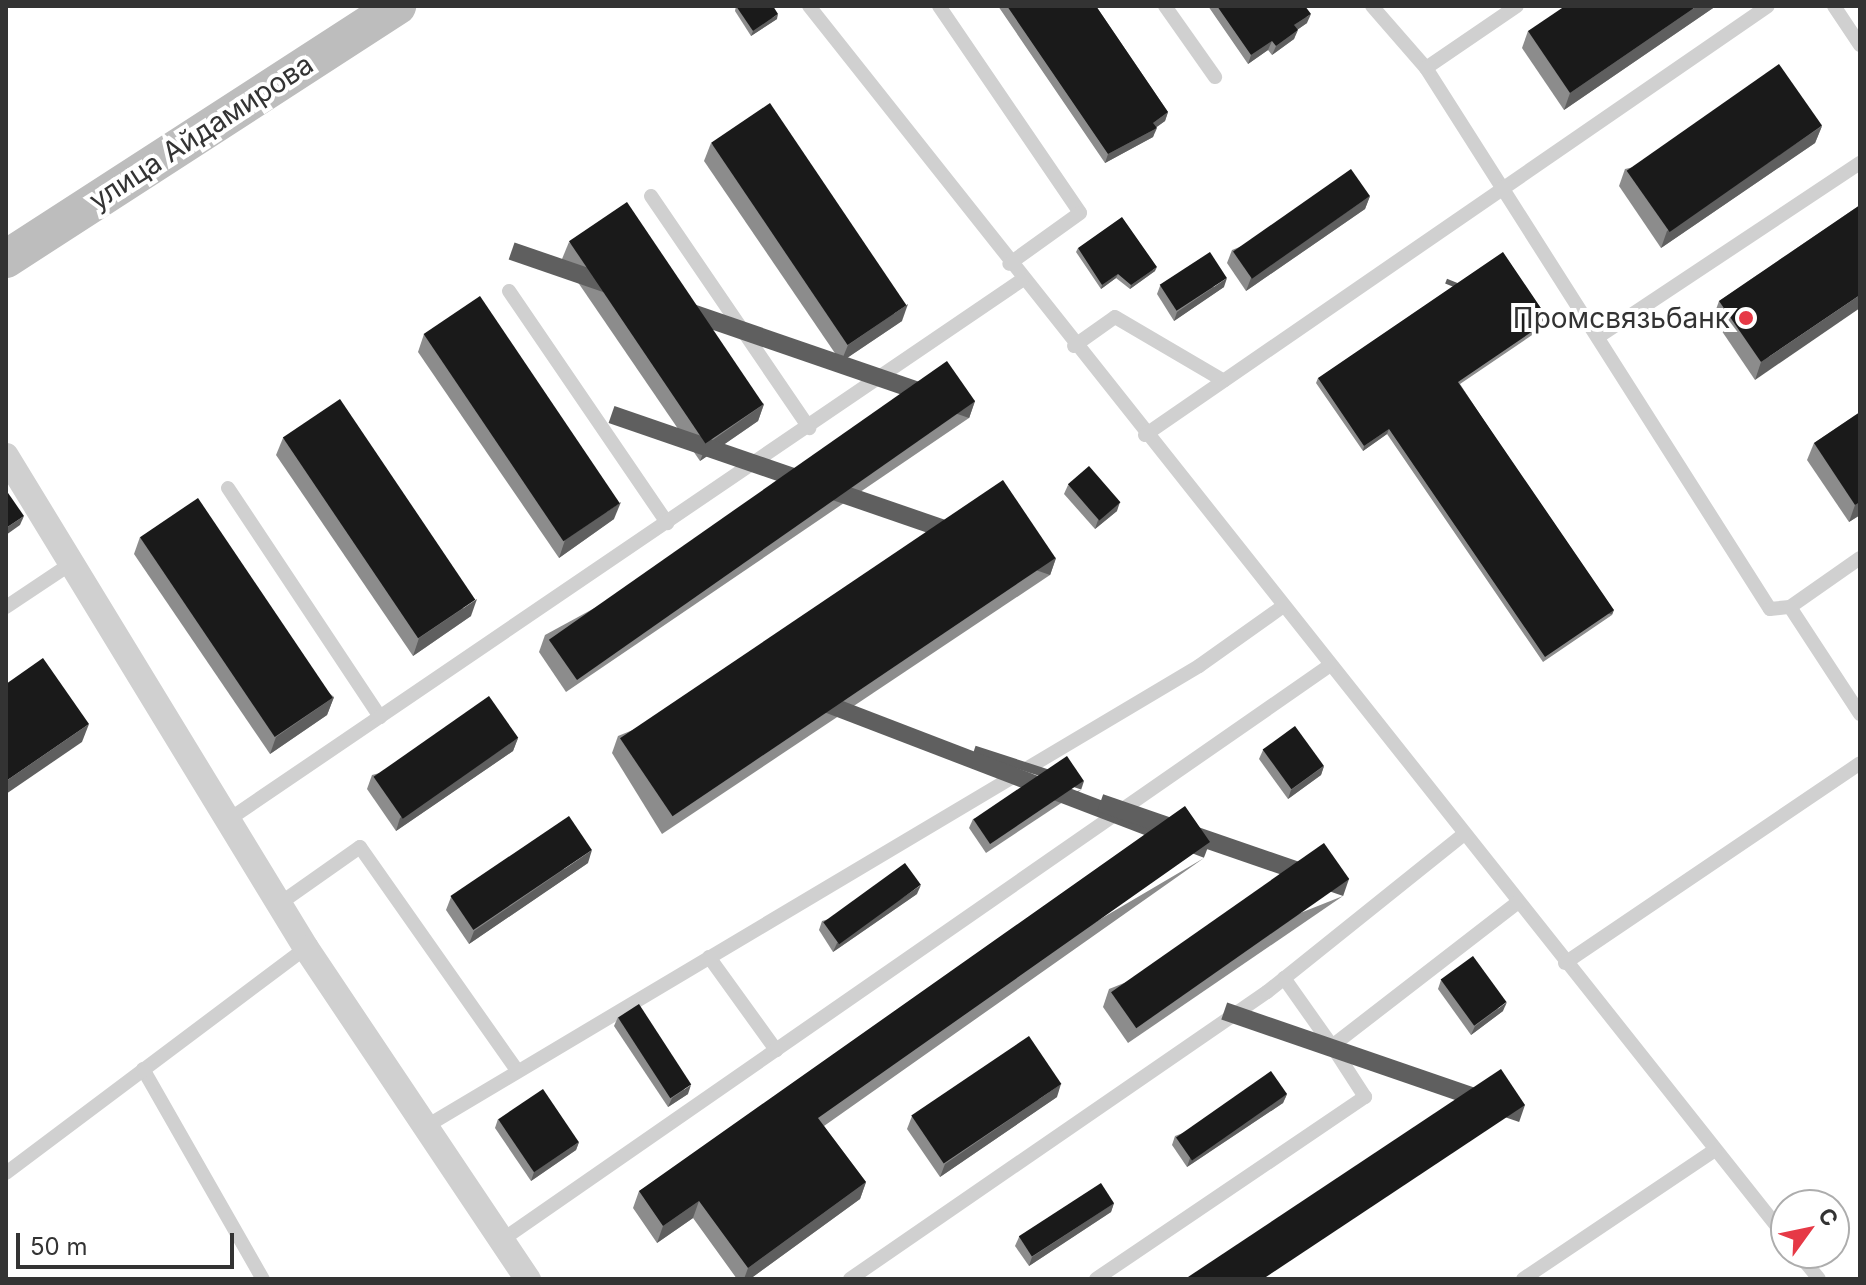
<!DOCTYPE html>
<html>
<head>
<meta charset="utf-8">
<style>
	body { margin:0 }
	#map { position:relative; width:1866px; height:1285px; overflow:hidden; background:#fff; font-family:Inter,sans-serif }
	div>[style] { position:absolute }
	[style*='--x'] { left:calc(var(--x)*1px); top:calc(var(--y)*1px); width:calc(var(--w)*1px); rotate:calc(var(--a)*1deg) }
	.service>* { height:14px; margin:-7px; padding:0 7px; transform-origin:7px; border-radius:7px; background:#d0d0d0 }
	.minor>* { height:26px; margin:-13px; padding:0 13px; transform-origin:13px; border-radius:13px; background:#d0d0d0 }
	.secondary>* { height:38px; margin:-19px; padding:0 19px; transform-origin:19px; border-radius:19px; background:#bdbdbd }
	.wall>* { inset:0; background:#8c8c8c }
	.shaded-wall>* { inset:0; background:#5f5f5f; transform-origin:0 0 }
	.building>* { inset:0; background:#1a1a1a; transform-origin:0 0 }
	.dots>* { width:22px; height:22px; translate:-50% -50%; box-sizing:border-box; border:4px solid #fff; border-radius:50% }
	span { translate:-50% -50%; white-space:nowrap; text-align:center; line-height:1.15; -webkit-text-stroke:8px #fff; paint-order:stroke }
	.street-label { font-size:28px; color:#333 }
	.poi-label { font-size:28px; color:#333 }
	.right { translate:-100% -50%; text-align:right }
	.frame { position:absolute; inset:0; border:8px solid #333; pointer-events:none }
	.north { position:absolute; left:1770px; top:1189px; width:80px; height:80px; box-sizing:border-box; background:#fff; border:2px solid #adadad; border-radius:50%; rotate:57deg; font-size:22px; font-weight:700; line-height:32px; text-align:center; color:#333 }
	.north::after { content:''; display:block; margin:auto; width:28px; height:36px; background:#e63946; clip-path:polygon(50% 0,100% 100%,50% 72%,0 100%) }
	.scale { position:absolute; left:16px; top:1233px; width:218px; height:36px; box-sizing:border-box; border:4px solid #333; border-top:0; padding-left:10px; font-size:24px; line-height:28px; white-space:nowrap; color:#333; -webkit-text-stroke:6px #fff; paint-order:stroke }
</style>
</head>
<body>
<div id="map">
	<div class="service">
		<div style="--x:809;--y:6;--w:1572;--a:51.58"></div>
		<div style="--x:939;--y:6;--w:250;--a:55.7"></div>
		<div style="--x:1080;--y:213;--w:87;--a:144.3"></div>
		<div style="--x:1165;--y:6;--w:87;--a:54.8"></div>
		<div style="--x:1372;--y:6;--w:82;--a:48.9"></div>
		<div style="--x:1426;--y:68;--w:641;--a:57.55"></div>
		<div style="--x:1770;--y:609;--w:20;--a:-6"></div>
		<div style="--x:1790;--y:607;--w:128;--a:56.8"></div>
		<div style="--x:1834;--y:6;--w:47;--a:56.3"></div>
		<div style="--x:1426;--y:68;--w:110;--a:-34.3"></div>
		<div style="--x:651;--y:196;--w:281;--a:55.7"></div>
		<div style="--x:509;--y:291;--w:281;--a:55.7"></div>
		<div style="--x:1598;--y:337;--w:315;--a:-33.6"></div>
		<div style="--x:1074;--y:346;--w:50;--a:-35.3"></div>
		<div style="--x:1115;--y:317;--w:126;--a:30.4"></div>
		<div style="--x:1145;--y:435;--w:756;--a:-34.55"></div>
		<div style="--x:228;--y:488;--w:275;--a:56.4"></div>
		<div style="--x:6;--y:607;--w:79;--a:-33.7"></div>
		<div style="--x:1790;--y:607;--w:85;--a:-35"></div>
		<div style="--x:228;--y:820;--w:960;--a:-34.22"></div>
		<div style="--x:279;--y:904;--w:99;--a:-35.1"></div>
		<div style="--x:360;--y:847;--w:273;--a:54.9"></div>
		<div style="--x:709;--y:957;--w:115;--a:54.2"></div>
		<div style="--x:1565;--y:963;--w:356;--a:-34.1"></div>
		<div style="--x:1284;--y:978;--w:83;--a:54.8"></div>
		<div style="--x:143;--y:1069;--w:242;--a:60.3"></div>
		<div style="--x:425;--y:1127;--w:901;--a:-30.78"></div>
		<div style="--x:1199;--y:666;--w:102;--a:-35.4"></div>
		<div style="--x:6;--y:1173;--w:375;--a:-36.9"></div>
		<div style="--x:502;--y:1240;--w:1007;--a:-34.76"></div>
		<div style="--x:1798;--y:1253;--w:33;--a:51"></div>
		<div style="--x:850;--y:1279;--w:506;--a:-34.54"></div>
		<div style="--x:1267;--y:992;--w:251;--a:-38.7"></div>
		<div style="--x:1096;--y:1279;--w:325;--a:-34.1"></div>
		<div style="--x:1365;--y:1097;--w:61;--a:-122.9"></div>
		<div style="--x:1332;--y:1046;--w:234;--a:-37.7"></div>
		<div style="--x:1523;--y:1279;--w:231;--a:-33.9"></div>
	</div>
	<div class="minor">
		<div style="--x:6;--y:456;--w:576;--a:58.63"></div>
		<div style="--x:306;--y:948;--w:399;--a:56.2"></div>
	</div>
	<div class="secondary">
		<div style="--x:6;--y:259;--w:466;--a:-32.9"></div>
	</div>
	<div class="wall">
		<div style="clip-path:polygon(736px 6px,777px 19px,751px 36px,735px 11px)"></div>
		<div style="clip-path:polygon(998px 6px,1096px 6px,1168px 112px,1165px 121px,1156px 127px,1153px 137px,1105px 163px)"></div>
		<div style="clip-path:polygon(1208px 6px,1305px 6px,1307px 23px,1297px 30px,1294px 39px,1272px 55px,1268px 50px,1248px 64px)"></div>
		<div style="clip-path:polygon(1716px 6px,1564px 110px,1522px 48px,1528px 31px)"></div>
		<div style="clip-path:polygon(1822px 126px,1815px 143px,1661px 248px,1619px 186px,1625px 169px)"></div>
		<div style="clip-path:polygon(711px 143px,902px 321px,841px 362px,704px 161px)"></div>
		<div style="clip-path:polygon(1370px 196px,1365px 209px,1246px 291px,1227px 263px,1232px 250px)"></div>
		<div style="clip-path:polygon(1860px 205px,1755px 380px,1713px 318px,1719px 301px)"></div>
		<div style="clip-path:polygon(569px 242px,764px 404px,758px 421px,700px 461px,562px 259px)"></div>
		<div style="clip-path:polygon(1078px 248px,1155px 271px,1130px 289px,1116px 278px,1101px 289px,1076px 252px)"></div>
		<div style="clip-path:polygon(1160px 286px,1224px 287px,1174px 321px,1157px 294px)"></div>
		<div style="clip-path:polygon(1549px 320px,1547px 325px,1460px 384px,1612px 615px,1543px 662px,1387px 434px,1363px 451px,1316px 383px,1318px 378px)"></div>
		<div style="clip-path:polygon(424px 334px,614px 519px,559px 558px,418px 352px)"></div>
		<div style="clip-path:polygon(975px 401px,969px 418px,566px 692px,539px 652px,545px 635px)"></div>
		<div style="clip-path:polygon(1860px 412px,1860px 515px,1849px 522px,1807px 460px,1814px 443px)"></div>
		<div style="clip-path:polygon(283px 438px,471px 616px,413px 656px,276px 455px)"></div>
		<div style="clip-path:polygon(1068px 485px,1117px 511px,1095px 529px,1064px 494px)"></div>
		<div style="clip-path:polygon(140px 537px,334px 697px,327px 715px,270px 754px,134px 554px)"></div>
		<div style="clip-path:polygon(1056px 558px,1050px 575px,662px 834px,612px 753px,618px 736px)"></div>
		<div style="clip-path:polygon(518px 738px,513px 751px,396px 831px,367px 789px,372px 775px)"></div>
		<div style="clip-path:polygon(1263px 750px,1324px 766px,1321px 775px,1288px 799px,1259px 759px)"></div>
		<div style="clip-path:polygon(1081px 790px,986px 853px,969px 828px,973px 819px)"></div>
		<div style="clip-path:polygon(1204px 858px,824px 1126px,866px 1182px,860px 1199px,750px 1279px,737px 1279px,693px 1218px,657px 1243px,633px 1208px,639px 1191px)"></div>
		<div style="clip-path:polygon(588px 863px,469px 944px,446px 910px,451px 897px)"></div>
		<div style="clip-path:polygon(917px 894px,833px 952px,819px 930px,822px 921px)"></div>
		<div style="clip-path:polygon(1343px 896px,1128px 1043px,1103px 1007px,1109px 989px)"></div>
		<div style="clip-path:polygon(1441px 980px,1503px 1011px,1471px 1035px,1438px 989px)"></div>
		<div style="clip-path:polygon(618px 1017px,688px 1094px,668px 1107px,614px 1026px)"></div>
		<div style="clip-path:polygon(1287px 1094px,1283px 1103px,1187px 1167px,1172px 1145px,1175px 1136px)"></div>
		<div style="clip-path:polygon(1057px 1097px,940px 1177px,907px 1129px,912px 1116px)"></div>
		<div style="clip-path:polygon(498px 1119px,579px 1142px,576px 1150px,531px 1181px,495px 1128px)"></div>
		<div style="clip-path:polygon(1114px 1203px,1111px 1212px,1029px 1266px,1015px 1246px,1019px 1237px)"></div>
	</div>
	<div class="shaded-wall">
		<div style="clip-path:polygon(1697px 6px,1716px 6px,1564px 110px,1570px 93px)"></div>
		<div style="clip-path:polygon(778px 14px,777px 19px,751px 36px,753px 31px)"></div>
		<div style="clip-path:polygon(1311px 14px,1307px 23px,1291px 34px,1294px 25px)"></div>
		<div style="clip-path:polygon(1298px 30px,1294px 39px,1272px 55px,1276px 46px)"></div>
		<div style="clip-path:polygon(1272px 41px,1268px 50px,1248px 64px,1251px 55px)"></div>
		<div style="clip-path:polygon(1168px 112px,1165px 121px,1150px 132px,1153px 123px)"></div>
		<div style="clip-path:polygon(1822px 126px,1815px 143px,1661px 248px,1667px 231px)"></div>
		<div style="clip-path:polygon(1157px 128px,1153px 137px,1105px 163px,1108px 154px)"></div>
		<div style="clip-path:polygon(1370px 196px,1365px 209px,1246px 291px,1251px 278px)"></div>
		<div style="clip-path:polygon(1157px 267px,1155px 271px,1130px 289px,1131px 285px)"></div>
		<div style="clip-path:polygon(1118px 274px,1116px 278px,1101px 289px,1102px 285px)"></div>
		<div style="clip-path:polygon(1227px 278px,1224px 287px,1174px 321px,1177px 312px)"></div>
		<div style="clip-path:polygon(1860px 295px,1860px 308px,1755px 380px,1761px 362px)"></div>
		<div style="clip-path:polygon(908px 304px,902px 321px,841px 362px,848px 345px)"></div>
		<div style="left:1549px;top:320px;width:5px;height:110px;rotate:112deg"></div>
		<div style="left:975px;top:401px;width:18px;height:487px;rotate:109deg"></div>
		<div style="clip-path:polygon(764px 404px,758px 421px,700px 461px,707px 444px)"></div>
		<div style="clip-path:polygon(1389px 429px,1387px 434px,1363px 451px,1364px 446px)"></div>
		<div style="clip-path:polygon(621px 502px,614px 519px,559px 558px,565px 540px)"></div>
		<div style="clip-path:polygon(1120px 502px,1117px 511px,1095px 529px,1098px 520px)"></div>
		<div style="clip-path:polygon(1860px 502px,1860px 515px,1849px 522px,1855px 505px)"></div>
		<div style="clip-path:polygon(24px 516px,20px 525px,6px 535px,6px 528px)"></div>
		<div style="left:1056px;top:558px;width:18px;height:467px;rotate:109deg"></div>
		<div style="clip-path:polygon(477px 599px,471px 616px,413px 656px,419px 638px)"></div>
		<div style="left:1614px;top:610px;width:5px;height:83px;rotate:112deg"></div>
		<div style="clip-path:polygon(334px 697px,327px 715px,270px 754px,276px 737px)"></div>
		<div style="clip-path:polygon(89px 724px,82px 742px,6px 794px,6px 781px)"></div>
		<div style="clip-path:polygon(518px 738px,513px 751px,396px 831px,400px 818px)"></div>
		<div style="clip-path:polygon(1324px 766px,1321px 775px,1288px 799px,1291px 790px)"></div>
		<div style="left:1084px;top:781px;width:9px;height:114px;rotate:108deg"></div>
		<div style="left:1210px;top:842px;width:17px;height:479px;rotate:111deg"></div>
		<div style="clip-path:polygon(592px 850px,588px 863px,469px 944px,474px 931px)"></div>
		<div style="left:1349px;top:879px;width:18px;height:260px;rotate:109deg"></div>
		<div style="clip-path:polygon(921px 885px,917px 894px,833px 952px,837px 943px)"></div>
		<div style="clip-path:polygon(1507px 1002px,1503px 1011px,1471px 1035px,1475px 1026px)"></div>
		<div style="clip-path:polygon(1061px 1084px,1057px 1097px,940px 1177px,945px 1164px)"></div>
		<div style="clip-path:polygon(691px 1085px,688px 1094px,668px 1107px,672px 1098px)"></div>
		<div style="clip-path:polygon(1287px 1094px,1283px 1103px,1187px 1167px,1190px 1158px)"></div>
		<div style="left:1525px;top:1105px;width:18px;height:315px;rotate:109deg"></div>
		<div style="clip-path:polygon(579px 1142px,576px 1150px,531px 1181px,534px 1172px)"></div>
		<div style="clip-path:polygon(866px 1182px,860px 1199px,750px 1279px,744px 1279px,748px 1268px)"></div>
		<div style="clip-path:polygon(699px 1201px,693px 1218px,657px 1243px,663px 1226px)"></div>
		<div style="clip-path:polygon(1114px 1203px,1111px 1212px,1029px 1266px,1032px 1257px)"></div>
	</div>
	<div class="building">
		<div style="clip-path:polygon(736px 6px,773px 6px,778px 14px,753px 31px)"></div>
		<div style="clip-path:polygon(1007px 6px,1096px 6px,1168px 112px,1153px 123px,1157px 128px,1108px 154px)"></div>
		<div style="clip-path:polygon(1217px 6px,1305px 6px,1311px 14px,1294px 25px,1298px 30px,1276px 46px,1272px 41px,1251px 55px)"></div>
		<div style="clip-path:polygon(1565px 6px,1697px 6px,1570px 93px,1528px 31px)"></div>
		<div style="left:1779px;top:64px;width:75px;height:186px;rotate:55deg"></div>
		<div style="left:770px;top:103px;width:244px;height:71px;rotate:56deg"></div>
		<div style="left:1351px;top:169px;width:33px;height:144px;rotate:55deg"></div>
		<div style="left:627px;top:202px;width:244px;height:70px;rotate:56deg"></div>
		<div style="clip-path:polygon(1860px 205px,1860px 295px,1761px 362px,1719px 301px)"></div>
		<div style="clip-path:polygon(1122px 217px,1157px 267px,1131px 285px,1118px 274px,1102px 285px,1078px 248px)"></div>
		<div style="left:1210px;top:252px;width:31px;height:60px;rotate:57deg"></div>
		<div style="clip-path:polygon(1503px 252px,1549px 320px,1458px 382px,1614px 610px,1545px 657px,1389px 429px,1364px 446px,1318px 378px)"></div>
		<div style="left:480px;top:296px;width:250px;height:68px;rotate:56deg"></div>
		<div style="left:947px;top:361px;width:49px;height:486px;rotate:55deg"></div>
		<div style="left:340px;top:399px;width:242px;height:69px;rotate:56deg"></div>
		<div style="clip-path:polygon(1860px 412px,1860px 502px,1855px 505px,1814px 443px)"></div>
		<div style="left:1089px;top:466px;width:48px;height:28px;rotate:49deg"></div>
		<div style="left:1003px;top:480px;width:94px;height:462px;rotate:56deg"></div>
		<div style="clip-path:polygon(6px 490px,24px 516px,6px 528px)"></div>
		<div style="left:198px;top:498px;width:241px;height:70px;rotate:56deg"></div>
		<div style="clip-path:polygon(43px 658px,89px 724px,6px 781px,6px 684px)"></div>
		<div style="left:489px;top:696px;width:51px;height:141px;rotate:55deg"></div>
		<div style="left:1295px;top:726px;width:49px;height:40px;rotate:54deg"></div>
		<div style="left:1067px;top:756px;width:30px;height:113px;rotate:56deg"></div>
		<div style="clip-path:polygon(1185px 806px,1210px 842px,818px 1118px,866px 1182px,748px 1268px,699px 1201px,663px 1226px,639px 1191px)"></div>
		<div style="left:569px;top:816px;width:41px;height:143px;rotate:56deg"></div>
		<div style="left:1324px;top:843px;width:44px;height:260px;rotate:55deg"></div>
		<div style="left:905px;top:863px;width:27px;height:101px;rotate:54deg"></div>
		<div style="left:1473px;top:956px;width:57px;height:40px;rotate:54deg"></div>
		<div style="left:639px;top:1004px;width:96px;height:25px;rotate:57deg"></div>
		<div style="left:1029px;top:1036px;width:58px;height:142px;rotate:56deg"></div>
		<div style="clip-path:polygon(1501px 1069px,1525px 1105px,1263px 1279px,1185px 1279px)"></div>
		<div style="left:1271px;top:1071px;width:28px;height:116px;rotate:55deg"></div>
		<div style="left:543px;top:1089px;width:64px;height:54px;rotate:56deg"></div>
		<div style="left:1101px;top:1183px;width:24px;height:98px;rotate:57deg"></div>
	</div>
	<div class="dots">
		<div style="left:1746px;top:318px;background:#e63946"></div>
	</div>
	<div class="street-label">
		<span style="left:201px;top:132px;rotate:-33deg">улица Айдамирова</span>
	</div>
	<div class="poi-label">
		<span class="right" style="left:1730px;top:318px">Промсвязьбанк</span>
	</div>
	<div class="frame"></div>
	<div class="north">С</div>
	<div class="scale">50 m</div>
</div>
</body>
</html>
